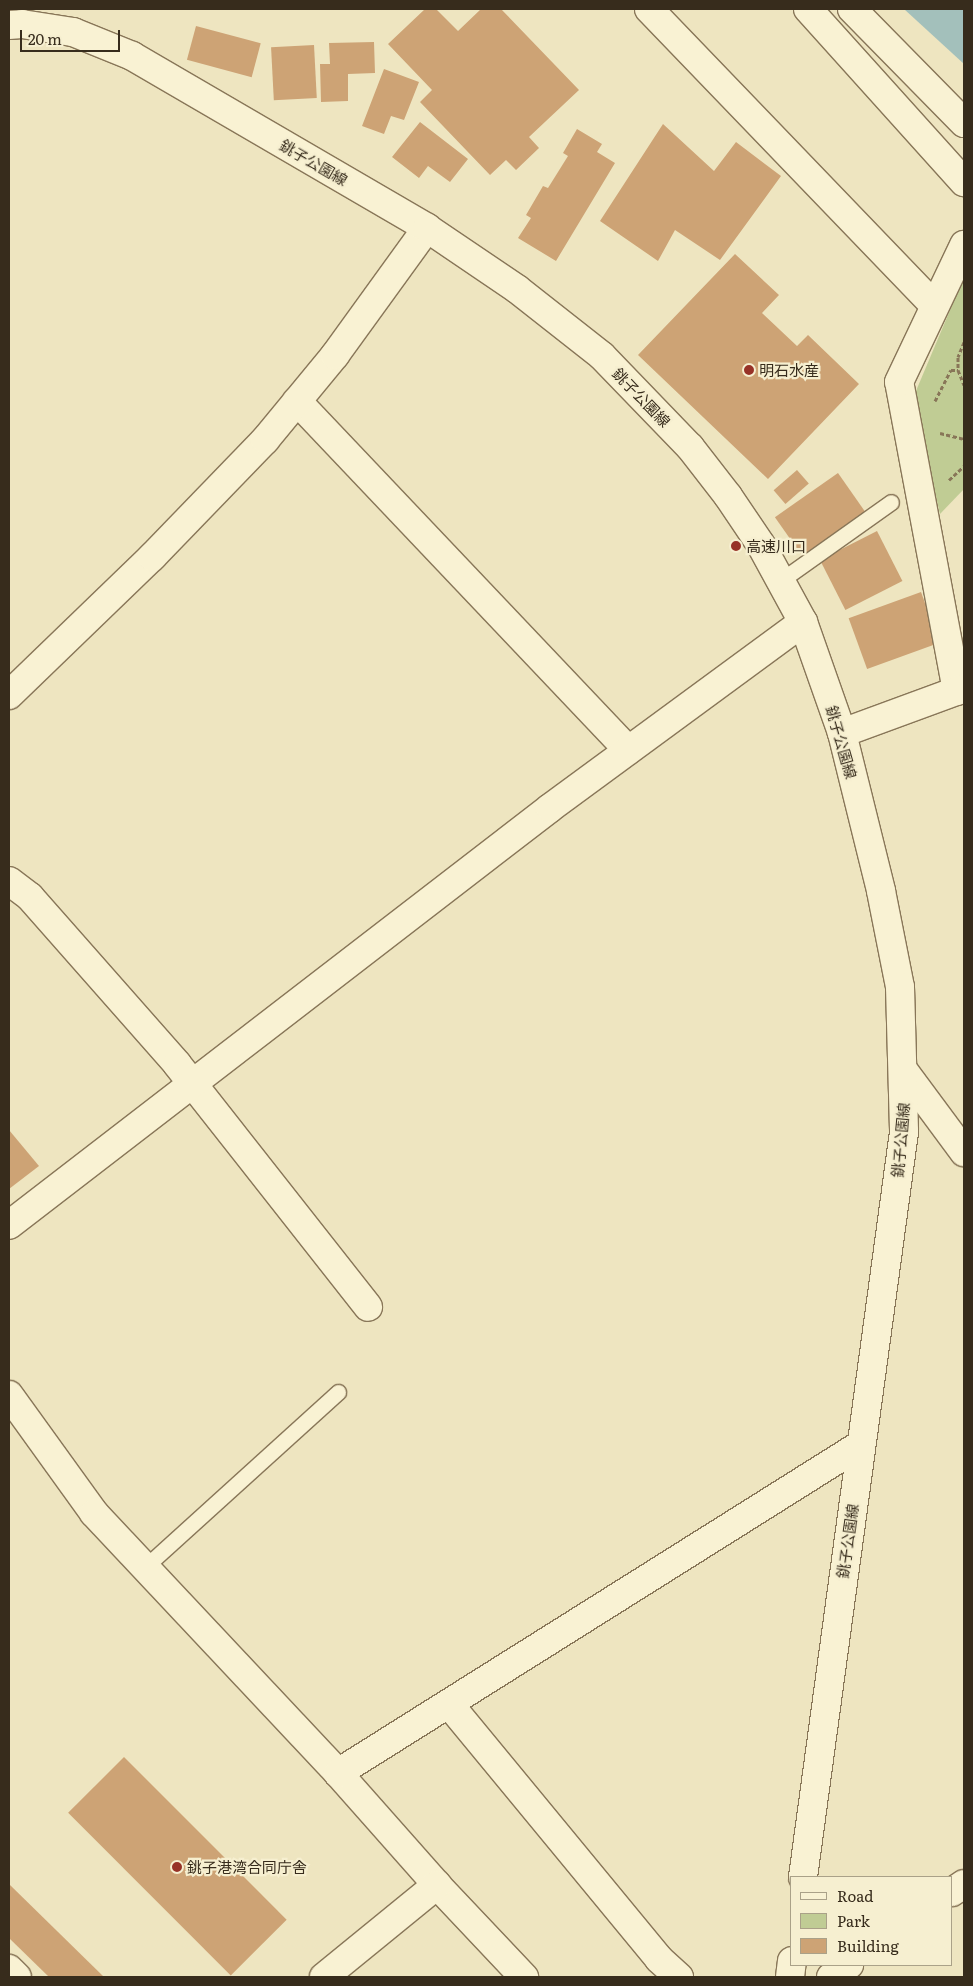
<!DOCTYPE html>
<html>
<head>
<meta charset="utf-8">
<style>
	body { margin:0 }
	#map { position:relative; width:973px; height:1986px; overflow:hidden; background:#eee5c0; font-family:Literata,"Noto Sans JP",serif }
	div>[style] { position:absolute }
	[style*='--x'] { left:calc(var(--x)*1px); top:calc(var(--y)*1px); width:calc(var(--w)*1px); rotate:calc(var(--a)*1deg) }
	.green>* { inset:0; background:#c0cc94 }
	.water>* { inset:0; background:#a3c0bb }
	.building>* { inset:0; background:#cda375; transform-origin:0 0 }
	.path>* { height:3px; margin-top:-1.5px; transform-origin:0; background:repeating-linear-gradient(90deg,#887658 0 4px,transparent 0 6.5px) }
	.roads { filter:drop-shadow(1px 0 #887658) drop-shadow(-1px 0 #887658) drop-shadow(0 1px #887658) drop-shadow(0 -1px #887658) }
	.lane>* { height:15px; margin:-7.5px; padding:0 7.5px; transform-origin:7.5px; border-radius:7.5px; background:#f9f2d3 }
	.street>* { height:28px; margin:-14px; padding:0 14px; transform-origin:14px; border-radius:14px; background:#f9f2d3 }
	.secondary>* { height:28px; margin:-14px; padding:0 14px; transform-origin:14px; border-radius:14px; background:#f9f2d3 }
	.dots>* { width:14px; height:14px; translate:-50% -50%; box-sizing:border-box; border:2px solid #f6efd0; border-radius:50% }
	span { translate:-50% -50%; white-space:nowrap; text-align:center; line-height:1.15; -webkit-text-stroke:4.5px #f6efd0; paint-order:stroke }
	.street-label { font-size:15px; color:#372c1c }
	.poi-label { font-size:15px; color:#372c1c }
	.left { translate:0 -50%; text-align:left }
	.frame { position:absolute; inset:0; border:10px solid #372c1c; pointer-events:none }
	.legend { position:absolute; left:790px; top:1876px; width:162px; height:90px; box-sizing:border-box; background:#f6efd0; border:1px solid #aaa188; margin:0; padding:6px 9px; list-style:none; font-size:15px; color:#372c1c }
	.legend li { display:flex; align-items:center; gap:10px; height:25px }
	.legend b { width:25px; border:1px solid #aaa188 }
	.scale { position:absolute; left:20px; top:30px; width:100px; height:22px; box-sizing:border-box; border:2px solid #372c1c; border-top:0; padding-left:6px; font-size:15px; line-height:18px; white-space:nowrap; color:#372c1c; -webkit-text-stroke:4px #f6efd0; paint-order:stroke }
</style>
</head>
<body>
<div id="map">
	<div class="green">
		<div style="clip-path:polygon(964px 277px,964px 489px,940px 514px,913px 398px)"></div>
	</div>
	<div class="water">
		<div style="clip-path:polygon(904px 9px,964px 9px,964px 64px)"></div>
	</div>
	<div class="building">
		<div style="clip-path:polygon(425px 9px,436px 9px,458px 31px,481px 9px,501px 9px,579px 90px,529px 137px,539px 148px,516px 170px,506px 160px,490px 175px,420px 102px,432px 90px,388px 44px)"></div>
		<div style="left:196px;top:26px;width:67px;height:35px;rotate:15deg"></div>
		<div style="clip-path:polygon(374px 42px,375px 73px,348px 74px,348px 101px,321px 102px,320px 64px,330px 64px,329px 43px)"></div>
		<div style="left:314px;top:45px;width:53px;height:43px;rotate:87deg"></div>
		<div style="clip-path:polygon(384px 69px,419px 82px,404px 120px,391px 116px,384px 134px,362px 126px)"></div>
		<div style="clip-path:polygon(420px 122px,468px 159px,450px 182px,428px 166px,419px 178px,392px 157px)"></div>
		<div style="clip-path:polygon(663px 124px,714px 171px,736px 142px,781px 176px,720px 260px,675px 230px,658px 261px,600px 221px)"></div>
		<div style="clip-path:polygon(577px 129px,602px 144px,597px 152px,615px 163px,556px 261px,518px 238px,531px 218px,526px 215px,543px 186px,548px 188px,568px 156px,563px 153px)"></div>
		<div style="clip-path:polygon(735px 254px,779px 295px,762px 313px,797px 346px,808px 335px,859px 384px,768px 479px,638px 355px)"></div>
		<div style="left:797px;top:470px;width:18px;height:31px;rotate:49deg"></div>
		<div style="left:838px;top:473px;width:49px;height:77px;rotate:55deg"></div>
		<div style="left:877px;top:531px;width:56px;height:64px;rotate:63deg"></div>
		<div style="left:921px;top:592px;width:54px;height:77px;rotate:70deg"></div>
		<div style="clip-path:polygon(9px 1130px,39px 1166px,9px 1189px)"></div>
		<div style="left:124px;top:1757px;width:230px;height:79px;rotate:45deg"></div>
		<div style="clip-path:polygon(9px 1884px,104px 1977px,49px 1977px,9px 1938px)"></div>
	</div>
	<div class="path">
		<div style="--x:964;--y:342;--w:16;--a:112"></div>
		<div style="--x:958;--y:357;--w:13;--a:90"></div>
		<div style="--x:958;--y:370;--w:16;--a:68"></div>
		<div style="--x:935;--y:401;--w:35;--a:-63"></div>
		<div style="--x:951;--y:370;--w:7;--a:0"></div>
		<div style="--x:940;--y:433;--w:25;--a:14"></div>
		<div style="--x:949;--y:480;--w:21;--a:-43"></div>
	</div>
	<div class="roads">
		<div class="lane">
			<div style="--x:780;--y:581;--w:136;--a:-35.4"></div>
			<div style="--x:144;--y:1568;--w:262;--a:-42.2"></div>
		</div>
		<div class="street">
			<div style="--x:649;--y:9;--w:411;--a:46.1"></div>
			<div style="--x:297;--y:401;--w:481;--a:46.5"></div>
			<div style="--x:957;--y:691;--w:314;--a:-100.6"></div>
			<div style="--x:899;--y:382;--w:152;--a:-64.6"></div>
			<div style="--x:9;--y:695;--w:199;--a:-44"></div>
			<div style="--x:152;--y:557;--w:163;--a:-46"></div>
			<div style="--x:265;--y:440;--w:110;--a:-50.5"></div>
			<div style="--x:335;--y:355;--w:157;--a:-54.1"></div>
			<div style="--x:9;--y:881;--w:26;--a:37"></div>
			<div style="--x:30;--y:897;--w:222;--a:48.6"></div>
			<div style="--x:177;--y:1064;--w:309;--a:51.8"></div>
			<div style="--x:904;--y:1071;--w:101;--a:53.5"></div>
			<div style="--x:9;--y:1225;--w:683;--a:-37.62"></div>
			<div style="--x:550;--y:808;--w:314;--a:-36.3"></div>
			<div style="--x:9;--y:1395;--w:145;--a:54.2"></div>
			<div style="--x:94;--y:1513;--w:357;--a:46.8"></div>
			<div style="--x:338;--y:1773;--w:149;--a:48.5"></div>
			<div style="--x:437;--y:1885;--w:127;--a:46.6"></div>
			<div style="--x:449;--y:1704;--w:330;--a:50.5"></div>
			<div style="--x:659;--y:1959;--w:27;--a:42"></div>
			<div style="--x:338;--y:1773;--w:616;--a:-32.14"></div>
			<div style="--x:952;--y:1892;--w:14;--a:-34"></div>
			<div style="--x:9;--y:1969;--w:11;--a:45"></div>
			<div style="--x:324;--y:1977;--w:146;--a:-39.2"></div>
			<div style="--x:831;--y:1977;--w:22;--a:-34"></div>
		</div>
		<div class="secondary">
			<div style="--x:808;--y:9;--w:233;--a:48"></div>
			<div style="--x:852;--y:9;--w:160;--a:45.5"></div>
			<div style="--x:9;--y:25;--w:13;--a:-4"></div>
			<div style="--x:22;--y:24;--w:52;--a:8.9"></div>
			<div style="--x:73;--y:32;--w:64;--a:22.1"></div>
			<div style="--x:132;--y:56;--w:341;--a:30.2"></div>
			<div style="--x:427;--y:228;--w:109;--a:34.1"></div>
			<div style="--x:517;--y:289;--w:108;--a:38.2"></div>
			<div style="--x:602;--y:356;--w:127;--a:46"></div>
			<div style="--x:690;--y:447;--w:62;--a:52.2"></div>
			<div style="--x:728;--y:496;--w:59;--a:56"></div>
			<div style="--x:761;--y:545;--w:88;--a:61.4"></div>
			<div style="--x:803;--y:622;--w:118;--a:70.6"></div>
			<div style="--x:842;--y:733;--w:163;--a:76.1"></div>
			<div style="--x:881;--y:891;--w:98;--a:78.8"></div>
			<div style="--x:900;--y:987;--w:145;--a:88.4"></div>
			<div style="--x:904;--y:1132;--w:752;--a:97.72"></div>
			<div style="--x:842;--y:733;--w:130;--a:-20.2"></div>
			<div style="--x:790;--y:1977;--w:16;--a:-83"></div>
		</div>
	</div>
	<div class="dots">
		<div style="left:749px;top:370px;background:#973227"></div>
		<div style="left:736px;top:546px;background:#973227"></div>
		<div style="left:177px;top:1867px;background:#973227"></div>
	</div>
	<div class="street-label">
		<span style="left:314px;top:162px;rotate:30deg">銚子公園線</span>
		<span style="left:642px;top:397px;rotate:46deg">銚子公園線</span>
		<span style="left:842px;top:742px;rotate:74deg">銚子公園線</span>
		<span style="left:900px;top:1140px;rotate:-85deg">銚子公園線</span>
		<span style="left:847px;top:1541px;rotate:-82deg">銚子公園線</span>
	</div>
	<div class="poi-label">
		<span class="left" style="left:759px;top:370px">明石水産</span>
		<span class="left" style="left:746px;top:546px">高速川口</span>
		<span class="left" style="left:187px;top:1867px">銚子港湾合同庁舎</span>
	</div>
	<div class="frame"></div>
	<ul class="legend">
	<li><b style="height:6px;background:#f9f2d3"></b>Road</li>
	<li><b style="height:14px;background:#c0cc94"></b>Park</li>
	<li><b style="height:14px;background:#cda375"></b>Building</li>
	</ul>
	<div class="scale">20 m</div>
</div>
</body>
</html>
